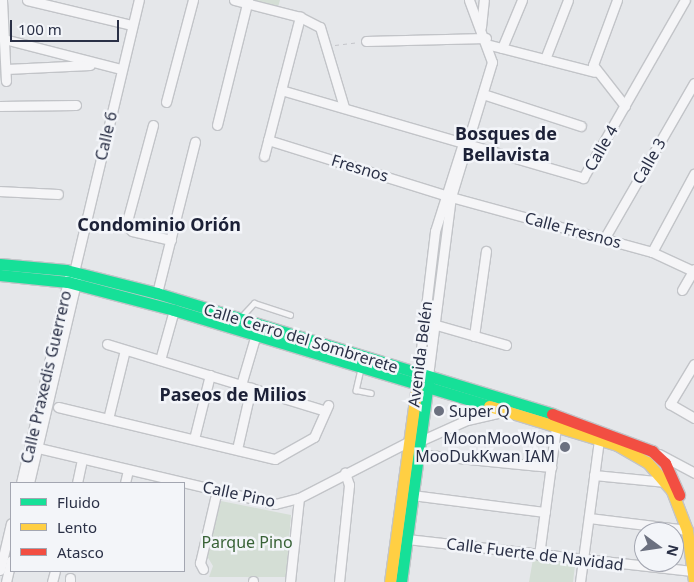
<!DOCTYPE html>
<html>
<head>
<meta charset="utf-8">
<style>
	body { margin:0 }
	#map { position:relative; width:694px; height:582px; overflow:hidden; background:#e5e7ea; font-family:"Noto Sans",sans-serif }
	div>[style] { position:absolute }
	[style*='--x'] { left:calc(var(--x)*1px); top:calc(var(--y)*1px); width:calc(var(--w)*1px); rotate:calc(var(--a)*1deg) }
	.green>* { inset:0; background:#d4ded5 }
	.path>* { height:1px; margin-top:-0.5px; transform-origin:0; background:repeating-linear-gradient(90deg,#c4c5ca 0 4px,transparent 0 8px) }
	.roads { filter:drop-shadow(1px 0 #c2c4c8) drop-shadow(-1px 0 #c2c4c8) drop-shadow(0 1px #c2c4c8) drop-shadow(0 -1px #c2c4c8) }
	.lane>* { height:4.5px; margin:-2.25px; padding:0 2.25px; transform-origin:2.25px; border-radius:2.25px; background:#f5f5f7 }
	.street>* { height:9px; margin:-4.5px; padding:0 4.5px; transform-origin:4.5px; border-radius:4.5px; background:#f5f5f7 }
	.fast>* { height:11px; margin:-5.5px; padding:0 5.5px; transform-origin:5.5px; border-radius:5.5px; background:#16e098 }
	.slow>* { height:11px; margin:-5.5px; padding:0 5.5px; transform-origin:5.5px; border-radius:5.5px; background:#ffcf43 }
	.jam>* { height:11px; margin:-5.5px; padding:0 5.5px; transform-origin:5.5px; border-radius:5.5px; background:#f24e42 }
	.dots>* { width:14px; height:14px; translate:-50% -50%; box-sizing:border-box; border:2px solid #f3f5f9; border-radius:50% }
	span { translate:-50% -50%; white-space:nowrap; text-align:center; line-height:1.15; -webkit-text-stroke:5px #f3f5f9; paint-order:stroke }
	.street-label { font-size:16px; color:#2a3046 }
	.poi-label { font-size:16px; color:#2a3046 }
	.left { translate:0 -50%; text-align:left }
	.right { translate:-100% -50%; text-align:right }
	.park-label { font-size:16px; color:#386236 }
	.neighbourhood-label { font-size:18px; color:#1c2137; font-weight:700 }
	.legend { position:absolute; left:10px; top:482px; width:175px; height:90px; box-sizing:border-box; background:#f3f5f9; border:1px solid #a3a6b1; margin:0; padding:6px 9px; list-style:none; font-size:15px; color:#2a3046 }
	.legend li { display:flex; align-items:center; gap:10px; height:25px }
	.legend b { width:25px; border:1px solid #a3a6b1 }
	.north { position:absolute; left:634px; top:522px; width:50px; height:50px; box-sizing:border-box; background:#f3f5f9; border:1px solid #a3a6b1; border-radius:50%; rotate:104deg; font-size:14px; font-weight:700; line-height:20px; text-align:center; color:#2a3046 }
	.north::after { content:''; display:block; margin:auto; width:18px; height:22px; background:#6b707f; clip-path:polygon(50% 0,100% 100%,50% 72%,0 100%) }
	.scale { position:absolute; left:10px; top:20px; width:109px; height:22px; box-sizing:border-box; border:2px solid #2a3046; border-top:0; padding-left:6px; font-size:15px; line-height:18px; white-space:nowrap; color:#2a3046; -webkit-text-stroke:4px #f3f5f9; paint-order:stroke }
</style>
</head>
<body>
<div id="map">
	<div class="green">
		<div style="clip-path:polygon(249px 0,280px 0,277px 11px)"></div>
		<div style="clip-path:polygon(221px 501px,291px 515px,286px 577px,209px 577px,213px 566px,207px 556px)"></div>
		<div style="clip-path:polygon(533px 559px,575px 565px,573px 582px,529px 582px)"></div>
	</div>
	<div class="path">
		<div style="--x:335;--y:45;--w:23;--a:-7"></div>
	</div>
	<div class="roads">
		<div class="lane">
			<div style="--x:241;--y:317;--w:19;--a:-47"></div>
			<div style="--x:254;--y:303;--w:38;--a:18"></div>
			<div style="--x:361;--y:369;--w:22;--a:103"></div>
			<div style="--x:356;--y:390;--w:15;--a:11"></div>
		</div>
		<div class="street">
			<div style="--x:2;--y:0;--w:81;--a:87.2"></div>
			<div style="--x:27;--y:0;--w:108;--a:13.4"></div>
			<div style="--x:234;--y:0;--w:68;--a:14.4"></div>
			<div style="--x:300;--y:17;--w:22;--a:27"></div>
			<div style="--x:320;--y:27;--w:84;--a:73.3"></div>
			<div style="--x:617;--y:0;--w:69;--a:110.3"></div>
			<div style="--x:593;--y:65;--w:52;--a:52"></div>
			<div style="--x:481;--y:27;--w:27;--a:-84"></div>
			<div style="--x:4;--y:39;--w:121;--a:14.4"></div>
			<div style="--x:366;--y:41;--w:120;--a:-1.4"></div>
			<div style="--x:490;--y:45;--w:108;--a:14.4"></div>
			<div style="--x:502;--y:48;--w:52;--a:-67.4"></div>
			<div style="--x:545;--y:59;--w:63;--a:-68.7"></div>
			<div style="--x:6;--y:69;--w:84;--a:-2.7"></div>
			<div style="--x:281;--y:90;--w:315;--a:16.2"></div>
			<div style="--x:583;--y:178;--w:205;--a:-60.2"></div>
			<div style="--x:483;--y:94;--w:103;--a:18.1"></div>
			<div style="--x:166;--y:102;--w:106;--a:-75.2"></div>
			<div style="--x:0;--y:106;--w:76;--a:-0.8"></div>
			<div style="--x:153;--y:125;--w:104;--a:105.1"></div>
			<div style="--x:126;--y:225;--w:8;--a:45"></div>
			<div style="--x:132;--y:231;--w:40;--a:13"></div>
			<div style="--x:217;--y:125;--w:129;--a:-76.1"></div>
			<div style="--x:268;--y:140;--w:192;--a:17.3"></div>
			<div style="--x:451;--y:197;--w:208;--a:15.3"></div>
			<div style="--x:652;--y:252;--w:45;--a:24.9"></div>
			<div style="--x:264;--y:156;--w:144;--a:-75.5"></div>
			<div style="--x:0;--y:191;--w:58;--a:3"></div>
			<div style="--x:604;--y:239;--w:180;--a:-60"></div>
			<div style="--x:652;--y:252;--w:89;--a:-61.7"></div>
			<div style="--x:74;--y:272;--w:280;--a:-76.6"></div>
			<div style="--x:682;--y:290;--w:24;--a:-60"></div>
			<div style="--x:157;--y:293;--w:156;--a:-75.9"></div>
			<div style="--x:433;--y:324;--w:76;--a:16"></div>
			<div style="--x:474;--y:336;--w:86;--a:-82"></div>
			<div style="--x:107;--y:344;--w:226;--a:17"></div>
			<div style="--x:160;--y:360;--w:52;--a:-74.4"></div>
			<div style="--x:694;--y:364;--w:47;--a:121"></div>
			<div style="--x:670;--y:404;--w:28;--a:30"></div>
			<div style="--x:418;--y:374;--w:144;--a:-83.2"></div>
			<div style="--x:435;--y:231;--w:96;--a:-72.3"></div>
			<div style="--x:428;--y:376;--w:180;--a:-82.7"></div>
			<div style="--x:451;--y:197;--w:141;--a:-73.1"></div>
			<div style="--x:492;--y:62;--w:66;--a:-110.4"></div>
			<div style="--x:241;--y:385;--w:53;--a:-73.6"></div>
			<div style="--x:58;--y:407;--w:223;--a:13.5"></div>
			<div style="--x:275;--y:459;--w:45;--a:-29.4"></div>
			<div style="--x:314;--y:437;--w:35;--a:-66"></div>
			<div style="--x:108;--y:419;--w:71;--a:-76.2"></div>
			<div style="--x:194;--y:439;--w:66;--a:-76"></div>
			<div style="--x:420;--y:441;--w:51;--a:-24.1"></div>
			<div style="--x:467;--y:420;--w:40;--a:-13"></div>
			<div style="--x:30;--y:446;--w:252;--a:13.3"></div>
			<div style="--x:275;--y:504;--w:25;--a:-14"></div>
			<div style="--x:299;--y:498;--w:123;--a:-27.2"></div>
			<div style="--x:237;--y:449;--w:63;--a:-77.1"></div>
			<div style="--x:418;--y:454;--w:134;--a:5.6"></div>
			<div style="--x:659;--y:454;--w:40;--a:28"></div>
			<div style="--x:594;--y:475;--w:72;--a:5.6"></div>
			<div style="--x:21;--y:483;--w:212;--a:-76.9"></div>
			<div style="--x:29;--y:483;--w:210;--a:-76.8"></div>
			<div style="--x:77;--y:483;--w:24;--a:-78"></div>
			<div style="--x:125;--y:483;--w:13;--a:-77"></div>
			<div style="--x:412;--y:495;--w:134;--a:7.3"></div>
			<div style="--x:589;--y:518;--w:99;--a:7"></div>
			<div style="--x:407;--y:539;--w:289;--a:6.4"></div>
			<div style="--x:539;--y:555;--w:129;--a:-82.4"></div>
			<div style="--x:203;--y:569;--w:7;--a:-117"></div>
			<div style="--x:200;--y:563;--w:75;--a:-76.9"></div>
			<div style="--x:0;--y:570;--w:48;--a:-76.8"></div>
			<div style="--x:6;--y:582;--w:22;--a:-77"></div>
			<div style="--x:52;--y:582;--w:11;--a:-75"></div>
			<div style="--x:70;--y:582;--w:4;--a:-90"></div>
			<div style="--x:253;--y:582;--w:1;--a:-90"></div>
			<div style="--x:290;--y:582;--w:84;--a:-83.9"></div>
			<div style="--x:339;--y:582;--w:98;--a:-84.1"></div>
			<div style="--x:349;--y:485;--w:13;--a:-108"></div>
			<div style="--x:580;--y:582;--w:143;--a:-82.4"></div>
		</div>
		<div class="fast">
			<div style="--x:0;--y:264;--w:66;--a:5.2"></div>
			<div style="--x:66;--y:270;--w:94;--a:14.2"></div>
			<div style="--x:157;--y:293;--w:413;--a:17"></div>
			<div style="--x:0;--y:275;--w:68;--a:5.9"></div>
			<div style="--x:68;--y:282;--w:110;--a:14.8"></div>
			<div style="--x:174;--y:310;--w:329;--a:16.9"></div>
			<div style="--x:401;--y:582;--w:203;--a:-82.3"></div>
		</div>
		<div class="slow">
			<div style="--x:489;--y:406;--w:134;--a:16.9"></div>
			<div style="--x:617;--y:445;--w:34;--a:30"></div>
			<div style="--x:647;--y:462;--w:38;--a:49"></div>
			<div style="--x:672;--y:491;--w:42;--a:69"></div>
			<div style="--x:687;--y:530;--w:51;--a:82.2"></div>
			<div style="--x:390;--y:582;--w:206;--a:-82.2"></div>
		</div>
		<div class="jam">
			<div style="--x:552;--y:414;--w:107;--a:20.3"></div>
			<div style="--x:652;--y:451;--w:18;--a:43"></div>
			<div style="--x:665;--y:463;--w:35;--a:66"></div>
		</div>
	</div>
	<div class="dots">
		<div style="left:439px;top:411px;background:#6b707f"></div>
		<div style="left:565px;top:447px;background:#6b707f"></div>
	</div>
	<div class="street-label">
		<span style="left:106px;top:136px;rotate:-77deg">Calle 6</span>
		<span style="left:601px;top:148px;rotate:-60deg">Calle 4</span>
		<span style="left:649px;top:161px;rotate:-60deg">Calle 3</span>
		<span style="left:360px;top:168px;rotate:17deg">Fresnos</span>
		<span style="left:573px;top:230px;rotate:15deg">Calle Fresnos</span>
		<span style="left:301px;top:338px;rotate:17deg">Calle Cerro del Sombrerete</span>
		<span style="left:420px;top:354px;rotate:-83deg">Avenida Belén</span>
		<span style="left:46px;top:377px;rotate:-77deg">Calle Praxedis Guerrero</span>
		<span style="left:239px;top:494px;rotate:12deg">Calle Pino</span>
		<span style="left:535px;top:554px;rotate:7deg">Calle Fuerte de Navidad</span>
	</div>
	<div class="poi-label">
		<span class="left" style="left:449px;top:411px">Super Q</span>
		<span class="right" style="left:555px;top:447px">MoonMooWon<br>MooDukKwan IAM</span>
	</div>
	<div class="park-label">
		<span style="left:247px;top:542px">Parque Pino</span>
	</div>
	<div class="neighbourhood-label">
		<span style="left:506px;top:144px">Bosques de<br>Bellavista</span>
		<span style="left:159px;top:224px">Condominio Orión</span>
		<span style="left:233px;top:394px">Paseos de Milios</span>
	</div>
	<ul class="legend">
	<li><b style="height:6px;background:#16e098"></b>Fluido</li>
	<li><b style="height:6px;background:#ffcf43"></b>Lento</li>
	<li><b style="height:6px;background:#f24e42"></b>Atasco</li>
	</ul>
	<div class="north">N</div>
	<div class="scale">100 m</div>
</div>
</body>
</html>
